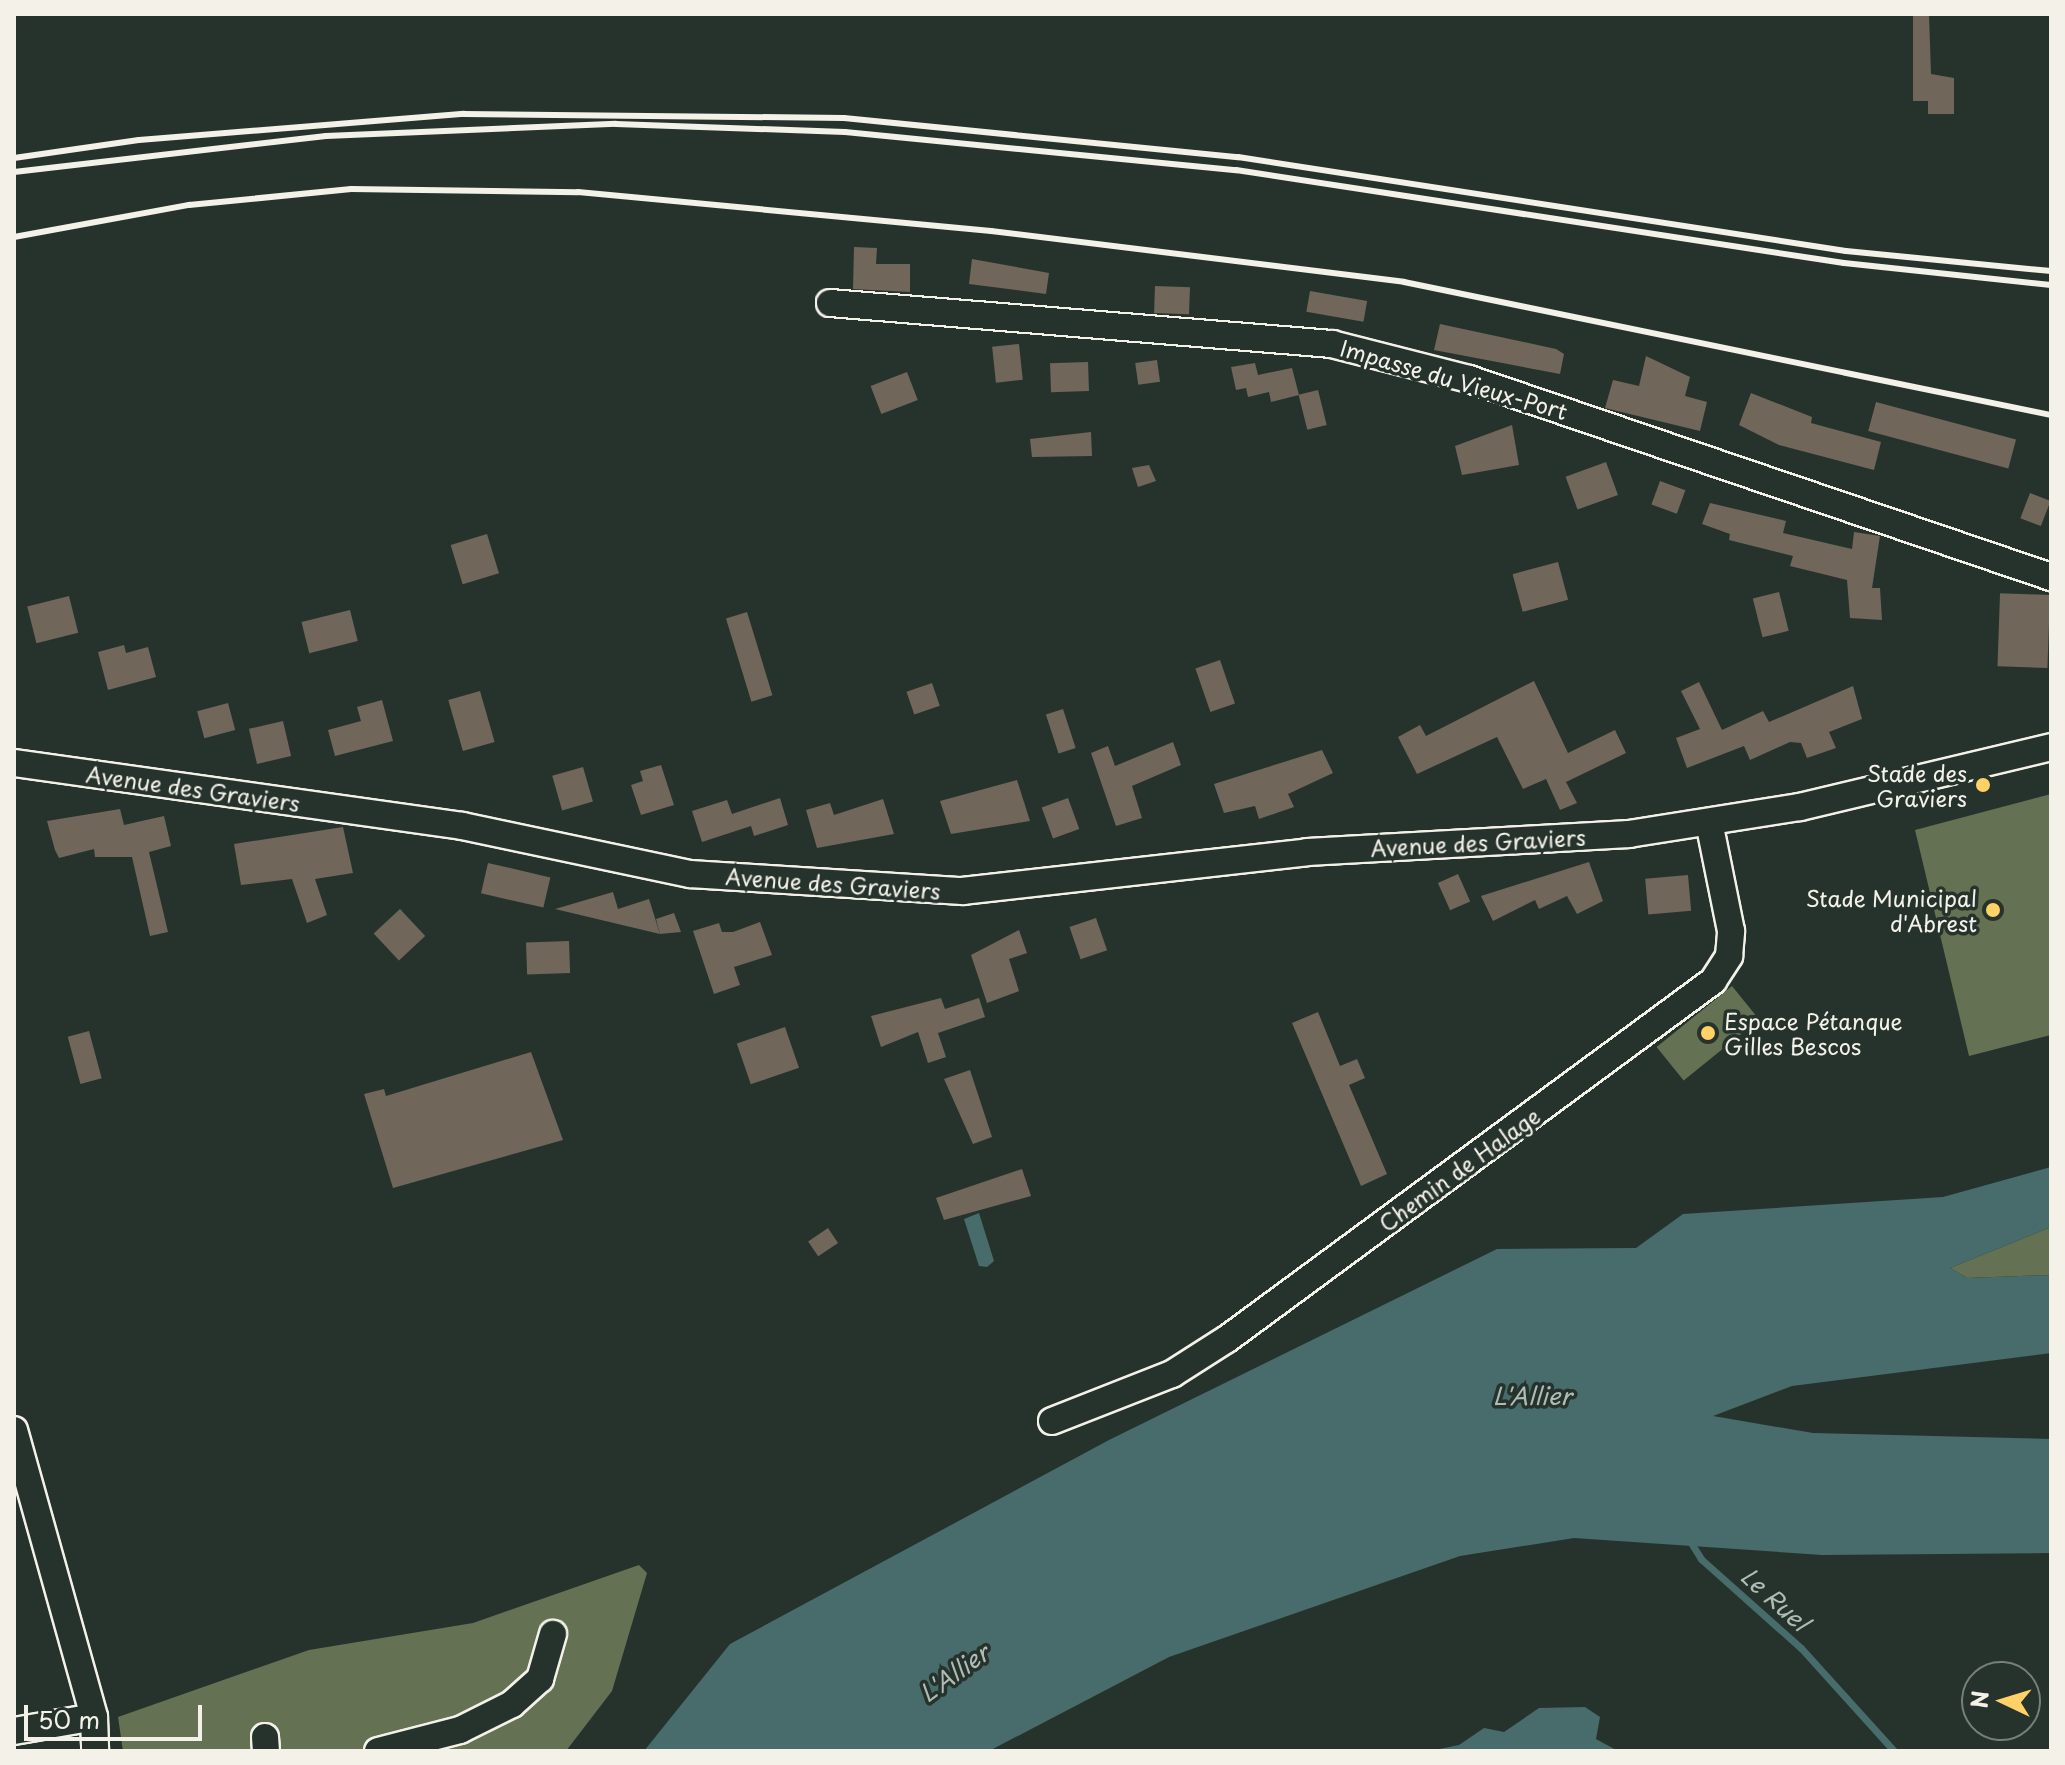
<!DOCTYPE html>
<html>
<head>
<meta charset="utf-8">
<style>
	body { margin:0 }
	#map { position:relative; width:2065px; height:1765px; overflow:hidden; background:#26332d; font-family:"Playpen Sans",sans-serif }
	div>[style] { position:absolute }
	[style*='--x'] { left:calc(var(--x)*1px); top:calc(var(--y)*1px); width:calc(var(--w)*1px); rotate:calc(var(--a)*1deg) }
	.green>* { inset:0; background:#647152; transform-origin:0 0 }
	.water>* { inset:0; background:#476c6b }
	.stream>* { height:7px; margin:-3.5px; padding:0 3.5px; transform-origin:3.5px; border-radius:3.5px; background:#476c6b }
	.building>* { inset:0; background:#706659; transform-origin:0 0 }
	.roads { filter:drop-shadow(2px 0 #f4f1e8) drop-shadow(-2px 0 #f4f1e8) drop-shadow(0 2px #f4f1e8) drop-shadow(0 -2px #f4f1e8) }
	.minor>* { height:26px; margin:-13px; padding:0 13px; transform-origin:13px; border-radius:13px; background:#26332d }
	.rail>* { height:6px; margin:-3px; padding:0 3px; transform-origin:3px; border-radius:3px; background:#f4f1e8 }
	.dots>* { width:22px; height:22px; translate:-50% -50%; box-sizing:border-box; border:4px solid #26332d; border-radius:50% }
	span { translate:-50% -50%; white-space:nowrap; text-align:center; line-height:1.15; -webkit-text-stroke:7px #26332d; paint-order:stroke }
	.street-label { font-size:22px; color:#f4f1e8 }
	.poi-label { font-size:22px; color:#f4f1e8 }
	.right { translate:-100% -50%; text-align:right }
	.left { translate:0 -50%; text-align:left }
	.water-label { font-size:24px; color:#afbcb6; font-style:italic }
	.frame { position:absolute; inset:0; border:16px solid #f4f1e8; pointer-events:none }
	.north { position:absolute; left:1961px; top:1661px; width:80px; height:80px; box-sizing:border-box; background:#26332d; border:2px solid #787f78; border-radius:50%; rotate:274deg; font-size:22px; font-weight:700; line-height:32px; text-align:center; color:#f4f1e8 }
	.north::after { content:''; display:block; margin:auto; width:28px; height:36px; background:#ffd166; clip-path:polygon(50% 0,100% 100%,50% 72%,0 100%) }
	.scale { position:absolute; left:24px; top:1705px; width:178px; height:36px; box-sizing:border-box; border:4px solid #f4f1e8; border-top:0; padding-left:10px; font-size:24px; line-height:28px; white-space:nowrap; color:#f4f1e8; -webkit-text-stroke:6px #26332d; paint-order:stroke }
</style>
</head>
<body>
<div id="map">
	<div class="green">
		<div style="clip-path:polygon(2051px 794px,2051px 1035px,1969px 1056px,1915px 830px)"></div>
		<div style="left:1732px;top:986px;width:43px;height:97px;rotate:51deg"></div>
		<div style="clip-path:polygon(2051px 1227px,2051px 1275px,1967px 1278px,1950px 1268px)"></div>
		<div style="clip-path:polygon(639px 1565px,647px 1573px,612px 1691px,566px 1751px,123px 1751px,118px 1717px,309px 1650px,473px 1623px)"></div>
	</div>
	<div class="water">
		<div style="clip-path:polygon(2051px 1167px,2051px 1227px,1950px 1268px,1967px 1278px,2051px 1275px,2051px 1353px,1792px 1386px,1713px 1416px,1813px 1433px,2051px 1439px,2051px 1553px,1822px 1555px,1574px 1538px,1460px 1556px,1169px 1657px,989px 1751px,644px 1751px,730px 1644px,1109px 1440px,1497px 1249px,1636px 1248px,1683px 1214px,1943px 1197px)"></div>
		<div style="clip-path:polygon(979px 1213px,994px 1261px,987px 1267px,979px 1266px,964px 1219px)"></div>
		<div style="clip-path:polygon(1585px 1707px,1600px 1717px,1596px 1739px,1618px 1751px,1430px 1751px,1459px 1745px,1484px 1728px,1504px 1732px,1539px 1708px)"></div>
	</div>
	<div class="stream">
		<div style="--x:1688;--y:1538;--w:25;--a:58"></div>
		<div style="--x:1701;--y:1559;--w:134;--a:41.7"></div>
		<div style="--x:1801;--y:1648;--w:139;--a:47.9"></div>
	</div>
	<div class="building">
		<div style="clip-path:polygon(1913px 14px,1929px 14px,1931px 74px,1954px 78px,1954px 114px,1928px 114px,1928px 101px,1913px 101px)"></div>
		<div style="clip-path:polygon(854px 247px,877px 248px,876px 264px,910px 264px,910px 292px,853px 289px)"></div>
		<div style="clip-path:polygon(972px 259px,1049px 273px,1046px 294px,969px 284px)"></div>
		<div style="left:1155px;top:286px;width:35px;height:27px;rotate:2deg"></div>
		<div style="left:1310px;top:291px;width:58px;height:21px;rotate:10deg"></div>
		<div style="clip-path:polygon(1440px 324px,1556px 349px,1564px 354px,1560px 374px,1434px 350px)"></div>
		<div style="left:1019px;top:344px;width:36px;height:27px;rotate:84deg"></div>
		<div style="clip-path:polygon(1646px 356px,1690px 377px,1685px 396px,1707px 402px,1700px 431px,1605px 408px,1613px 380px,1639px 386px)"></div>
		<div style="left:1157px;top:360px;width:22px;height:22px;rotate:82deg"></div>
		<div style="left:1088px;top:362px;width:29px;height:38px;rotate:88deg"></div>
		<div style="clip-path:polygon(1255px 363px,1258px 375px,1292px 368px,1299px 395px,1271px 402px,1269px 392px,1248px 397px,1246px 388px,1236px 390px,1231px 367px)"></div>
		<div style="left:907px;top:372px;width:30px;height:39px;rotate:69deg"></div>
		<div style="left:1318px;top:390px;width:36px;height:20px;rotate:76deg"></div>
		<div style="clip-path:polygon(1751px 393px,1812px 417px,1811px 423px,1881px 442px,1874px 470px,1779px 445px,1739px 425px)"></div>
		<div style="left:1876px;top:402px;width:145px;height:30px;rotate:15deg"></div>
		<div style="clip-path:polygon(1512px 425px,1519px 465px,1462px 475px,1455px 446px)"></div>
		<div style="clip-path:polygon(1091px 432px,1092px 456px,1032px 457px,1030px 439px)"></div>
		<div style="left:1606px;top:462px;width:35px;height:43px;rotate:70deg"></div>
		<div style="clip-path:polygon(1149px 465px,1156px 481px,1138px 487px,1132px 468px)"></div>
		<div style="left:1660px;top:481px;width:27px;height:25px;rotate:20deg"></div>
		<div style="left:2030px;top:493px;width:22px;height:27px;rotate:21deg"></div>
		<div style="clip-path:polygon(1710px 503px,1786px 521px,1783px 533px,1852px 549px,1854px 532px,1880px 536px,1872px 588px,1880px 588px,1882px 620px,1850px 618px,1847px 580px,1790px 566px,1793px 556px,1729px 540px,1730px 534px,1702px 524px)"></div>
		<div style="left:487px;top:534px;width:41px;height:38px;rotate:73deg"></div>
		<div style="left:1558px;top:562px;width:39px;height:47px;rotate:75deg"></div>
		<div style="left:1779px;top:592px;width:40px;height:27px;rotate:76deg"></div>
		<div style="left:2050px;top:595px;width:73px;height:50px;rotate:92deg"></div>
		<div style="left:69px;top:596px;width:38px;height:43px;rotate:76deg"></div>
		<div style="left:350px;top:610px;width:32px;height:50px;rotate:76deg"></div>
		<div style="left:747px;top:612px;width:87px;height:22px;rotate:73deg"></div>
		<div style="clip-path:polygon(124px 645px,126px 653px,148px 647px,156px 677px,108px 690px,98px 652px)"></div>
		<div style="left:1220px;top:660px;width:46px;height:26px;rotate:71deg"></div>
		<div style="clip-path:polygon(1534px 681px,1568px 753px,1615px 730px,1626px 753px,1566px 782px,1577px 803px,1560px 810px,1546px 779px,1523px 789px,1497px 737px,1417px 774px,1398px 737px,1420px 725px,1426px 736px)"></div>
		<div style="clip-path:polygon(1699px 682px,1722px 730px,1763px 711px,1769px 722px,1853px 686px,1862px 719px,1829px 732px,1836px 748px,1807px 758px,1801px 743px,1790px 742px,1750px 760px,1744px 746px,1687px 768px,1676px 738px,1700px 729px,1681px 691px)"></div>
		<div style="left:932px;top:683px;width:24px;height:27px;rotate:71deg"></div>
		<div style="left:480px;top:691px;width:53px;height:33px;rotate:74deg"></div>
		<div style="clip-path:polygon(382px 700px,393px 741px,335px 756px,328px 730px,361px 721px,357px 707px)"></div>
		<div style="left:228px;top:703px;width:28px;height:32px;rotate:75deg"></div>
		<div style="left:1063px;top:709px;width:41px;height:18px;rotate:72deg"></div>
		<div style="left:283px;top:721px;width:36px;height:35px;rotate:77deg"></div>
		<div style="clip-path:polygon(1173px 742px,1181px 765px,1132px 786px,1142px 818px,1116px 826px,1091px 753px,1108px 746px,1115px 766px)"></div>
		<div style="clip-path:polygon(1322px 750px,1333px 773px,1288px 794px,1294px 807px,1259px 819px,1255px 806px,1224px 813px,1214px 784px)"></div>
		<div style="clip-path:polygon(661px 765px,674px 805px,641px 815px,631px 785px,643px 781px,640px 771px)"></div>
		<div style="left:583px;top:767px;width:36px;height:32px;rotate:74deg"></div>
		<div style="clip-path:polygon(1017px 780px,1030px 821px,951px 834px,940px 801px)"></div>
		<div style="clip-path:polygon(780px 798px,788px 825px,754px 836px,751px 826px,702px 842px,692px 811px,727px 800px,732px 814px)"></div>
		<div style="left:1068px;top:798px;width:33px;height:28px;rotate:70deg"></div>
		<div style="clip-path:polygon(883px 799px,894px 834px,817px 848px,806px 810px,830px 803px,834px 815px)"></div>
		<div style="clip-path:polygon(120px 809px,124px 825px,164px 816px,171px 846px,149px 852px,168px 932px,150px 936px,132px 857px,95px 857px,94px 849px,59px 858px,55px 850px,47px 821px)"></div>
		<div style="clip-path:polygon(343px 827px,353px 873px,315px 879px,327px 915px,307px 923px,292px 879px,241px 885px,234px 844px)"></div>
		<div style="clip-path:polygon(1589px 862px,1603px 901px,1577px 914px,1567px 896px,1539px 909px,1535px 900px,1493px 921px,1481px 896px)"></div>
		<div style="left:488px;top:863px;width:64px;height:31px;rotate:13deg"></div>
		<div style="left:1458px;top:874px;width:30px;height:22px;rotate:66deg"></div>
		<div style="left:1688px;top:875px;width:36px;height:43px;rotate:85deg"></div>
		<div style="clip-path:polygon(613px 892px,618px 909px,649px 899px,660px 934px,555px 909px)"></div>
		<div style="left:400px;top:909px;width:37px;height:36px;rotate:47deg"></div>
		<div style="clip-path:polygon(674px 913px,681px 932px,660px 934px,656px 919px)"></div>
		<div style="left:1096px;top:918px;width:34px;height:28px;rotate:71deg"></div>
		<div style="clip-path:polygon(760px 922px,772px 955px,734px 967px,740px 985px,714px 994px,693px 931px,719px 923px,722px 932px,733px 932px)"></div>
		<div style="clip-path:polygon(1019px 930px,1027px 953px,1009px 959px,1019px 991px,987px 1003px,971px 955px)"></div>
		<div style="left:569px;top:941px;width:32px;height:43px;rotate:88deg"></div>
		<div style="clip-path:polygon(941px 998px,945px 1009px,979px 998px,985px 1017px,938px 1033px,946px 1057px,928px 1063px,918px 1032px,881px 1047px,871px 1016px)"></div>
		<div style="clip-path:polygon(1318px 1012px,1340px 1066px,1357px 1059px,1365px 1078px,1349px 1085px,1387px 1174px,1361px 1186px,1292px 1023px)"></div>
		<div style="left:785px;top:1027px;width:43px;height:51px;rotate:71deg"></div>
		<div style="left:89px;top:1031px;width:49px;height:22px;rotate:75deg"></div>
		<div style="clip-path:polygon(531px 1052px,563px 1140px,393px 1188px,364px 1094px,384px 1089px,386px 1096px)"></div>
		<div style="clip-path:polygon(970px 1070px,992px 1137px,973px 1144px,944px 1079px)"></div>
		<div style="clip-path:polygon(1022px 1169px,1031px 1196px,944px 1220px,936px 1198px)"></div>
		<div style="left:828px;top:1228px;width:18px;height:24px;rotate:56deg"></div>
	</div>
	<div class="roads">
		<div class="minor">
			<div style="--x:830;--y:303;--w:504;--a:4.67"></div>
			<div style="--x:1332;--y:344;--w:141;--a:14.3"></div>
			<div style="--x:1469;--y:379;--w:615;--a:18.79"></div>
			<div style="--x:14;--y:763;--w:452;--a:8"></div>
			<div style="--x:462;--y:826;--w:233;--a:11.9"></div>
			<div style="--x:690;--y:874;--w:273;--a:3.6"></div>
			<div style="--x:962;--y:891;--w:347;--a:-6.4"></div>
			<div style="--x:1307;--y:852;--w:323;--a:-3.2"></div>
			<div style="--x:1629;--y:834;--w:173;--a:-9"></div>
			<div style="--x:1800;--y:807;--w:258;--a:-13.4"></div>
			<div style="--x:1052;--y:1421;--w:129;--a:-21.4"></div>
			<div style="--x:1172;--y:1374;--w:65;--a:-32.5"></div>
			<div style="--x:1227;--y:1339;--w:604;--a:-36.38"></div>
			<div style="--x:1713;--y:981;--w:30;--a:-57"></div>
			<div style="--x:1729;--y:956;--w:25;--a:-85"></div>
			<div style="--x:1731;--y:931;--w:111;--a:-101.4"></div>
			<div style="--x:14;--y:1430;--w:298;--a:74.4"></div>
			<div style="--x:94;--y:1717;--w:34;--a:88"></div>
			<div style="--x:14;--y:1731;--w:81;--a:-9.9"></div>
			<div style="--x:265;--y:1737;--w:14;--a:86"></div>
			<div style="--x:378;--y:1751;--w:85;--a:-14.4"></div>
			<div style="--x:460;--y:1730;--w:58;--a:-26.6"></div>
			<div style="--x:512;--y:1704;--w:38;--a:-42"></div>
			<div style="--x:540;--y:1679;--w:47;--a:-73.9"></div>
		</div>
	</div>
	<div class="rail">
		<div style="--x:14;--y:158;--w:126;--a:-8.2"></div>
		<div style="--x:139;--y:140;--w:326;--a:-4.6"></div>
		<div style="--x:464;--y:114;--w:380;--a:0.6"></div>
		<div style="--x:844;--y:118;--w:396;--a:5.7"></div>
		<div style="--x:1238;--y:157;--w:615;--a:8.79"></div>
		<div style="--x:1846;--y:251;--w:206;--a:5.6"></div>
		<div style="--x:14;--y:172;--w:314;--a:-6.6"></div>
		<div style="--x:326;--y:136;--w:290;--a:-2.4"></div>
		<div style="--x:616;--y:124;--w:229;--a:2"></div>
		<div style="--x:845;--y:132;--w:393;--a:5.6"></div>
		<div style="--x:1236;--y:170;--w:615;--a:8.7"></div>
		<div style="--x:1844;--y:263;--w:208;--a:6.1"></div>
		<div style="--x:14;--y:237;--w:178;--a:-10.4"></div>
		<div style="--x:189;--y:205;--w:163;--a:-5.6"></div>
		<div style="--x:351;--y:189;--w:227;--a:0.8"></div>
		<div style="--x:578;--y:192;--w:415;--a:5.4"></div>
		<div style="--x:991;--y:231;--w:416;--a:7"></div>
		<div style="--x:1404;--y:282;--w:661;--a:11.62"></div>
	</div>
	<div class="dots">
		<div style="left:1983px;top:785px;background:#ffd166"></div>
		<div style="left:1993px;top:910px;background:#ffd166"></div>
		<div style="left:1708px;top:1033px;background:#ffd166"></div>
	</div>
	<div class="street-label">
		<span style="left:1454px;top:379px;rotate:16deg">Impasse du Vieux-Port</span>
		<span style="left:193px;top:788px;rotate:8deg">Avenue des Graviers</span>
		<span style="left:1478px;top:842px;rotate:-3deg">Avenue des Graviers</span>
		<span style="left:833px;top:883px;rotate:4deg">Avenue des Graviers</span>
		<span style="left:1459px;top:1169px;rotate:-36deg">Chemin de Halage</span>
	</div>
	<div class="poi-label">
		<span class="right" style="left:1967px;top:785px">Stade des<br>Graviers</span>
		<span class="right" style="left:1977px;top:910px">Stade Municipal<br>d'Abrest</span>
		<span class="left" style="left:1724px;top:1033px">Espace Pétanque<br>Gilles Bescos</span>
	</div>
	<div class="water-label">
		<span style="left:1532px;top:1396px">L'Allier</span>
		<span style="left:1775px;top:1599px;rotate:42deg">Le Ruel</span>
		<span style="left:954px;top:1673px;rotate:-36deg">L'Allier</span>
	</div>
	<div class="frame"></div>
	<div class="north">N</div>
	<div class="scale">50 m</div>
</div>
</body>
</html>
